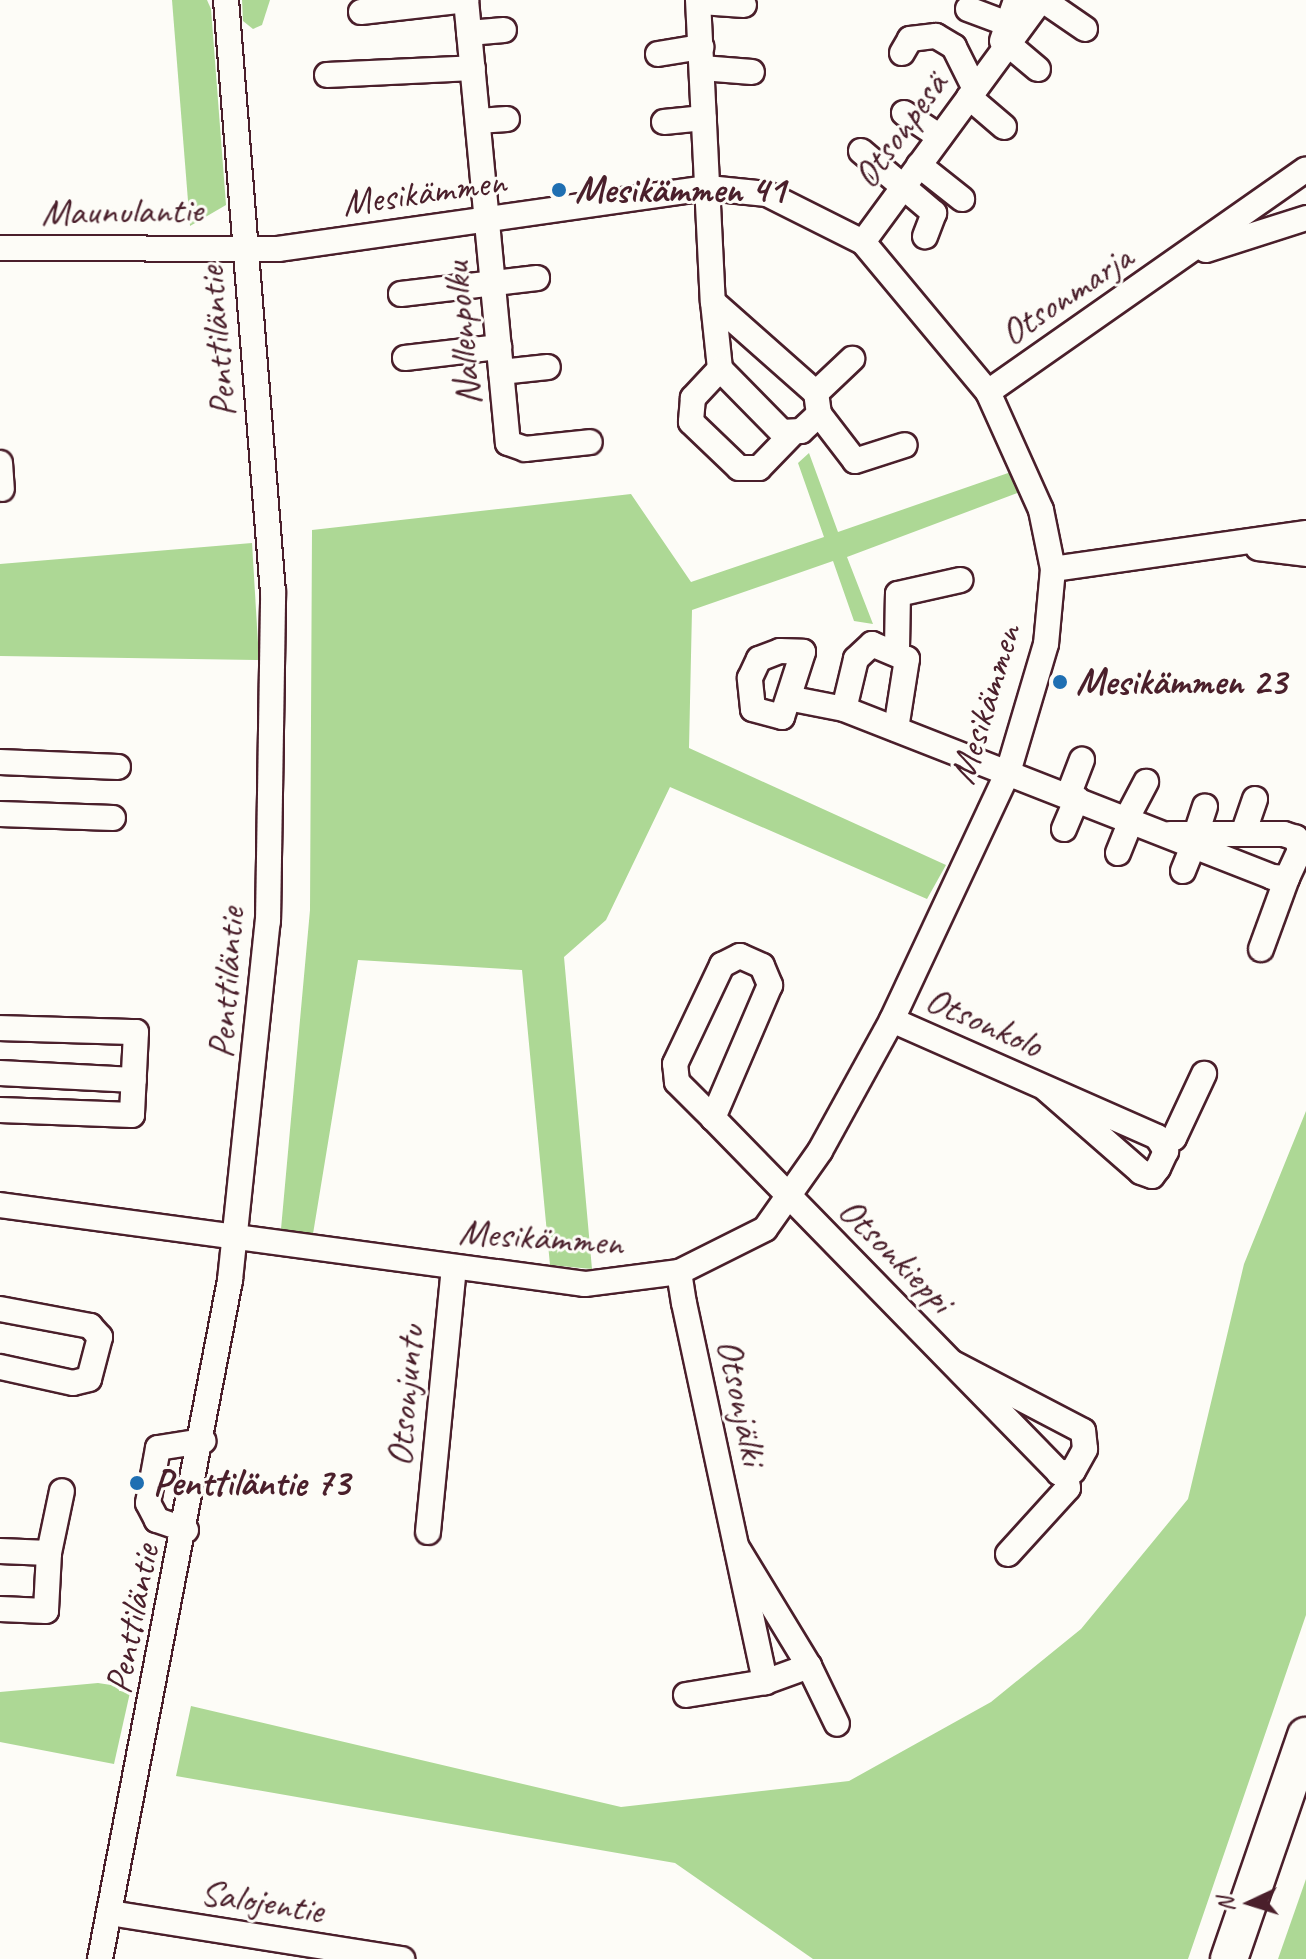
<!DOCTYPE html>
<html>
<head>
<meta charset="utf-8">
<style>
	body { margin:0 }
	#map { position:relative; width:1306px; height:1959px; overflow:hidden; background:#fdfcf7; font-family:Caveat,sans-serif }
	div>[style] { position:absolute }
	[style*='--x'] { left:calc(var(--x)*1px); top:calc(var(--y)*1px); width:calc(var(--w)*1px); rotate:calc(var(--a)*1deg) }
	.green>* { inset:0; background:#add895 }
	.roads { filter:drop-shadow(2px 0 #4a1f2b) drop-shadow(-2px 0 #4a1f2b) drop-shadow(0 2px #4a1f2b) drop-shadow(0 -2px #4a1f2b) }
	.minor>* { height:24px; margin:-12px; padding:0 12px; transform-origin:12px; border-radius:12px; background:#fdfcf7 }
	.highway>* { height:36px; margin:-18px; padding:0 18px; transform-origin:18px; border-radius:18px; background:#fdfcf7 }
	.dots>* { width:22px; height:22px; translate:-50% -50%; box-sizing:border-box; border:4px solid #fdfcf7; border-radius:50% }
	span { translate:-50% -50%; white-space:nowrap; text-align:center; line-height:1.15; -webkit-text-stroke:6px #fdfcf7; paint-order:stroke }
	.street-label { font-size:38px; color:#4a1f2b }
	.poi-label { font-size:38px; color:#4a1f2b; font-weight:700 }
	.left { translate:0 -50%; text-align:left }
	.north { position:absolute; left:1210px; top:1863px; width:80px; height:80px; -webkit-text-stroke:6px #fdfcf7; paint-order:stroke; rotate:266deg; font-size:22px; font-weight:700; line-height:32px; text-align:center; color:#4a1f2b }
	.north::after { content:''; display:block; margin:auto; width:28px; height:36px; background:#4a1f2b; clip-path:polygon(50% 0,100% 100%,50% 72%,0 100%) }
</style>
</head>
<body>
<div id="map">
	<div class="green">
		<div style="clip-path:polygon(172px 0,207px 0,211px 9px,226px 205px,190px 226px)"></div>
		<div style="clip-path:polygon(242px 0,270px 0,262px 25px,253px 29px,243px 21px)"></div>
		<div style="clip-path:polygon(809px 453px,838px 532px,1011px 472px,1020px 492px,847px 557px,873px 624px,854px 621px,833px 561px,692px 610px,689px 748px,946px 865px,927px 899px,670px 787px,606px 920px,564px 957px,592px 1269px,550px 1265px,522px 970px,358px 960px,313px 1234px,281px 1229px,310px 910px,312px 530px,631px 494px,691px 582px,824px 537px,798px 463px)"></div>
		<div style="clip-path:polygon(252px 543px,259px 660px,0 656px,0 564px)"></div>
		<div style="clip-path:polygon(1306px 1111px,1306px 1615px,1188px 1959px,813px 1959px,675px 1863px,176px 1776px,191px 1706px,621px 1807px,849px 1781px,991px 1702px,1081px 1629px,1188px 1499px,1244px 1264px)"></div>
		<div style="clip-path:polygon(98px 1683px,131px 1688px,114px 1764px,0 1742px,0 1692px)"></div>
		<div style="clip-path:polygon(1306px 1879px,1306px 1959px,1278px 1959px)"></div>
	</div>
	<div class="roads">
		<div class="minor">
			<div style="--x:466;--y:0;--w:445;--a:84.6"></div>
			<div style="--x:508;--y:443;--w:18;--a:19"></div>
			<div style="--x:525;--y:449;--w:65;--a:-6.1"></div>
			<div style="--x:698;--y:0;--w:302;--a:87.2"></div>
			<div style="--x:713;--y:302;--w:67;--a:84"></div>
			<div style="--x:720;--y:369;--w:88;--a:45.5"></div>
			<div style="--x:782;--y:432;--w:19;--a:-3"></div>
			<div style="--x:801;--y:431;--w:25;--a:-43"></div>
			<div style="--x:819;--y:414;--w:21;--a:-98"></div>
			<div style="--x:816;--y:393;--w:137;--a:-138.5"></div>
			<div style="--x:1043;--y:0;--w:51;--a:34.6"></div>
			<div style="--x:701;--y:2;--w:43;--a:4"></div>
			<div style="--x:968;--y:9;--w:43;--a:20.6"></div>
			<div style="--x:361;--y:12;--w:106;--a:-6.5"></div>
			<div style="--x:469;--y:33;--w:35;--a:-5"></div>
			<div style="--x:1002;--y:41;--w:43;--a:-71.1"></div>
			<div style="--x:1008;--y:44;--w:39;--a:40"></div>
			<div style="--x:902;--y:53;--w:16;--a:-60"></div>
			<div style="--x:910;--y:39;--w:26;--a:-7"></div>
			<div style="--x:936;--y:36;--w:21;--a:31"></div>
			<div style="--x:954;--y:47;--w:47;--a:63.4"></div>
			<div style="--x:658;--y:54;--w:44;--a:-9.2"></div>
			<div style="--x:702;--y:68;--w:50;--a:4.6"></div>
			<div style="--x:327;--y:75;--w:146;--a:-2.7"></div>
			<div style="--x:969;--y:97;--w:46;--a:40.6"></div>
			<div style="--x:904;--y:113;--w:43;--a:33.7"></div>
			<div style="--x:478;--y:121;--w:29;--a:-4"></div>
			<div style="--x:664;--y:122;--w:40;--a:-5.7"></div>
			<div style="--x:861;--y:151;--w:96;--a:40.3"></div>
			<div style="--x:934;--y:213;--w:25;--a:111"></div>
			<div style="--x:919;--y:165;--w:55;--a:38.3"></div>
			<div style="--x:863;--y:242;--w:300;--a:-53.7"></div>
			<div style="--x:0;--y:248;--w:278;--a:0.2"></div>
			<div style="--x:278;--y:249;--w:434;--a:-8.1"></div>
			<div style="--x:708;--y:188;--w:59;--a:5.8"></div>
			<div style="--x:767;--y:194;--w:107;--a:26.6"></div>
			<div style="--x:863;--y:242;--w:195;--a:50.2"></div>
			<div style="--x:988;--y:392;--w:129;--a:65.8"></div>
			<div style="--x:1041;--y:510;--w:60;--a:78.5"></div>
			<div style="--x:1053;--y:569;--w:75;--a:95.3"></div>
			<div style="--x:1046;--y:644;--w:134;--a:106.5"></div>
			<div style="--x:1008;--y:772;--w:274;--a:115.1"></div>
			<div style="--x:892;--y:1020;--w:149;--a:118.8"></div>
			<div style="--x:820;--y:1151;--w:95;--a:125.2"></div>
			<div style="--x:765;--y:1229;--w:96;--a:153.4"></div>
			<div style="--x:679;--y:1272;--w:95;--a:172.7"></div>
			<div style="--x:585;--y:1284;--w:590;--a:-172.31"></div>
			<div style="--x:1206;--y:250;--w:105;--a:-17.7"></div>
			<div style="--x:401;--y:294;--w:137;--a:-6.7"></div>
			<div style="--x:405;--y:358;--w:95;--a:-6.7"></div>
			<div style="--x:720;--y:369;--w:40;--a:133"></div>
			<div style="--x:693;--y:398;--w:24;--a:95"></div>
			<div style="--x:691;--y:422;--w:66;--a:43.8"></div>
			<div style="--x:739;--y:468;--w:20;--a:0"></div>
			<div style="--x:759;--y:468;--w:47;--a:-45.9"></div>
			<div style="--x:501;--y:372;--w:47;--a:-6.1"></div>
			<div style="--x:988;--y:392;--w:388;--a:-35"></div>
			<div style="--x:816;--y:393;--w:50;--a:-43.4"></div>
			<div style="--x:819;--y:414;--w:59;--a:52.5"></div>
			<div style="--x:855;--y:461;--w:52;--a:-17.7"></div>
			<div style="--x:0;--y:463;--w:26;--a:86"></div>
			<div style="--x:1258;--y:548;--w:48;--a:7.1"></div>
			<div style="--x:1053;--y:569;--w:256;--a:-8.1"></div>
			<div style="--x:897;--y:649;--w:55;--a:-89"></div>
			<div style="--x:898;--y:594;--w:64;--a:-12.7"></div>
			<div style="--x:780;--y:651;--w:23;--a:2"></div>
			<div style="--x:803;--y:652;--w:68;--a:107.9"></div>
			<div style="--x:782;--y:717;--w:30;--a:-165"></div>
			<div style="--x:753;--y:709;--w:31;--a:-96"></div>
			<div style="--x:750;--y:678;--w:21;--a:-65"></div>
			<div style="--x:759;--y:659;--w:22;--a:-21"></div>
			<div style="--x:793;--y:699;--w:52;--a:11.1"></div>
			<div style="--x:896;--y:729;--w:71;--a:-81.1"></div>
			<div style="--x:907;--y:659;--w:38;--a:-157"></div>
			<div style="--x:872;--y:644;--w:22;--a:137"></div>
			<div style="--x:856;--y:659;--w:51;--a:103.5"></div>
			<div style="--x:844;--y:709;--w:460;--a:21.4"></div>
			<div style="--x:1272;--y:877;--w:15;--a:4"></div>
			<div style="--x:1287;--y:878;--w:31;--a:-65"></div>
			<div style="--x:1300;--y:850;--w:13;--a:-108"></div>
			<div style="--x:1296;--y:838;--w:13;--a:-162"></div>
			<div style="--x:1284;--y:834;--w:114;--a:180"></div>
			<div style="--x:0;--y:762;--w:118;--a:2.4"></div>
			<div style="--x:1068;--y:796;--w:39;--a:-69"></div>
			<div style="--x:0;--y:814;--w:113;--a:2"></div>
			<div style="--x:1127;--y:818;--w:41;--a:-62.2"></div>
			<div style="--x:1064;--y:829;--w:33;--a:-67"></div>
			<div style="--x:1196;--y:834;--w:29;--a:-72"></div>
			<div style="--x:1243;--y:834;--w:37;--a:-71"></div>
			<div style="--x:1118;--y:853;--w:35;--a:-68"></div>
			<div style="--x:1183;--y:871;--w:29;--a:-68"></div>
			<div style="--x:1261;--y:949;--w:76;--a:-69.9"></div>
			<div style="--x:892;--y:1020;--w:290;--a:23.8"></div>
			<div style="--x:1157;--y:1137;--w:17;--a:57"></div>
			<div style="--x:1166;--y:1151;--w:19;--a:115"></div>
			<div style="--x:1158;--y:1168;--w:10;--a:127"></div>
			<div style="--x:1152;--y:1176;--w:12;--a:-160"></div>
			<div style="--x:1141;--y:1172;--w:125;--a:-138.9"></div>
			<div style="--x:0;--y:1028;--w:136;--a:1.7"></div>
			<div style="--x:136;--y:1032;--w:83;--a:92.8"></div>
			<div style="--x:132;--y:1115;--w:132;--a:-177.8"></div>
			<div style="--x:0;--y:1073;--w:134;--a:3"></div>
			<div style="--x:713;--y:1118;--w:51;--a:-135"></div>
			<div style="--x:677;--y:1082;--w:18;--a:-96"></div>
			<div style="--x:675;--y:1064;--w:110;--a:-64.6"></div>
			<div style="--x:722;--y:965;--w:20;--a:-27"></div>
			<div style="--x:740;--y:956;--w:24;--a:24"></div>
			<div style="--x:762;--y:966;--w:21;--a:67"></div>
			<div style="--x:770;--y:985;--w:145;--a:113.2"></div>
			<div style="--x:713;--y:1118;--w:496;--a:45.7"></div>
			<div style="--x:1059;--y:1473;--w:14;--a:-8"></div>
			<div style="--x:1073;--y:1471;--w:25;--a:-61"></div>
			<div style="--x:1085;--y:1449;--w:18;--a:-96"></div>
			<div style="--x:1083;--y:1431;--w:147;--a:-152.4"></div>
			<div style="--x:1164;--y:1143;--w:11;--a:-27"></div>
			<div style="--x:1174;--y:1138;--w:71;--a:-64.9"></div>
			<div style="--x:679;--y:1272;--w:31;--a:81"></div>
			<div style="--x:684;--y:1303;--w:388;--a:77.9"></div>
			<div style="--x:765;--y:1682;--w:47;--a:-20"></div>
			<div style="--x:809;--y:1666;--w:140;--a:-121.3"></div>
			<div style="--x:0;--y:1309;--w:92;--a:10.7"></div>
			<div style="--x:90;--y:1326;--w:15;--a:48"></div>
			<div style="--x:100;--y:1337;--w:43;--a:104.7"></div>
			<div style="--x:89;--y:1379;--w:16;--a:166"></div>
			<div style="--x:73;--y:1383;--w:75;--a:-167.6"></div>
			<div style="--x:186;--y:1530;--w:31;--a:-161"></div>
			<div style="--x:157;--y:1520;--w:19;--a:-118"></div>
			<div style="--x:148;--y:1503;--w:56;--a:-79.7"></div>
			<div style="--x:158;--y:1448;--w:46;--a:-8.8"></div>
			<div style="--x:428;--y:1532;--w:266;--a:-84.4"></div>
			<div style="--x:0;--y:1551;--w:49;--a:2.3"></div>
			<div style="--x:49;--y:1553;--w:58;--a:93"></div>
			<div style="--x:46;--y:1611;--w:46;--a:-177.5"></div>
			<div style="--x:49;--y:1553;--w:63;--a:-78.2"></div>
			<div style="--x:1008;--y:1554;--w:89;--a:-47.7"></div>
			<div style="--x:1068;--y:1488;--w:13;--a:-99"></div>
			<div style="--x:809;--y:1666;--w:64;--a:64.2"></div>
			<div style="--x:686;--y:1695;--w:80;--a:-9.3"></div>
			<div style="--x:110;--y:1913;--w:296;--a:9"></div>
			<div style="--x:100;--y:1959;--w:691;--a:-79.16"></div>
			<div style="--x:230;--y:1280;--w:361;--a:-84"></div>
			<div style="--x:268;--y:921;--w:328;--a:-89.1"></div>
			<div style="--x:273;--y:593;--w:595;--a:-94.53"></div>
		</div>
		<div class="highway">
			<div style="--x:1229;--y:1959;--w:236;--a:-71"></div>
		</div>
	</div>
	<div class="dots">
		<div style="left:559px;top:190px;background:#1f6fb2"></div>
		<div style="left:1060px;top:682px;background:#1f6fb2"></div>
		<div style="left:137px;top:1483px;background:#1f6fb2"></div>
	</div>
	<div class="street-label">
		<span style="left:900px;top:130px;rotate:-54deg">Otsonpesä</span>
		<span style="left:424px;top:192px;rotate:-8deg">Mesikämmen</span>
		<span style="left:122px;top:211px;rotate:-1deg">Maunulantie</span>
		<span style="left:1066px;top:295px;rotate:-34deg">Otsonmarja</span>
		<span style="left:462px;top:334px;rotate:-95deg">Nallenpolku</span>
		<span style="left:217px;top:342px;rotate:-95deg">Penttiläntie</span>
		<span style="left:985px;top:704px;rotate:-73deg">Mesikämmen</span>
		<span style="left:226px;top:983px;rotate:-86deg">Penttiläntie</span>
		<span style="left:984px;top:1022px;rotate:24deg">Otsonkolo</span>
		<span style="left:541px;top:1237px;rotate:4deg">Mesikämmen</span>
		<span style="left:896px;top:1255px;rotate:45deg">Otsonkieppi</span>
		<span style="left:405px;top:1396px;rotate:-85deg">Otsonjuntu</span>
		<span style="left:742px;top:1402px;rotate:78deg">Otsonjälki</span>
		<span style="left:132px;top:1619px;rotate:-79deg">Penttiläntie</span>
		<span style="left:262px;top:1901px;rotate:9deg">Salojentie</span>
	</div>
	<div class="poi-label">
		<span class="left" style="left:575px;top:190px">Mesikämmen 41</span>
		<span class="left" style="left:1076px;top:682px">Mesikämmen 23</span>
		<span class="left" style="left:153px;top:1483px">Penttiläntie 73</span>
	</div>
	<div class="north">N</div>
</div>
</body>
</html>
